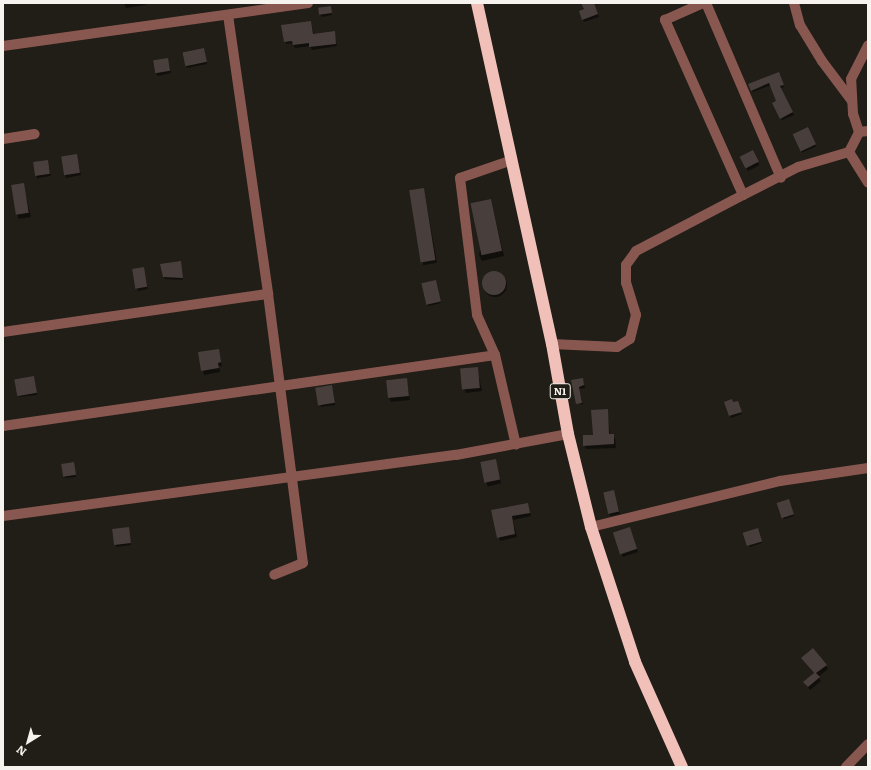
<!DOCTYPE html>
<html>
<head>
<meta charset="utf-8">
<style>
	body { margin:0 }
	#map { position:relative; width:871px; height:770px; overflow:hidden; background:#211d17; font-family:Literata,serif }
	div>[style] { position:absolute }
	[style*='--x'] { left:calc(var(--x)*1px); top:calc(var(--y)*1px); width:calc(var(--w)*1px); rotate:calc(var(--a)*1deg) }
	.shadow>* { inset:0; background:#0007; transform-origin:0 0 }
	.round { border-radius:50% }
	.building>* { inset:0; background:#483f3d; transform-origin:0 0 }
	.minor>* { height:10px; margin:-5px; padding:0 5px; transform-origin:5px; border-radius:5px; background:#885850 }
	.highway>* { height:12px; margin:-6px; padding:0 6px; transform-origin:6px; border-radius:6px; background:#f1c0b8 }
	span { translate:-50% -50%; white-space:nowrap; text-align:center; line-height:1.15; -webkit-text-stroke:3px #211d17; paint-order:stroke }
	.shield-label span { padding:1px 3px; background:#211d17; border:1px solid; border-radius:3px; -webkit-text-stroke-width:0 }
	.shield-label { font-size:10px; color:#f6f3ef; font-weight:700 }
	.frame { position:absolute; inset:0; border:4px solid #f6f3ef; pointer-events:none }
	.north { position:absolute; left:8px; top:722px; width:40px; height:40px; -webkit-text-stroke:3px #211d17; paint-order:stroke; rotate:217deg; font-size:11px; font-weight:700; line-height:16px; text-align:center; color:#f6f3ef }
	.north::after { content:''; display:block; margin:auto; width:14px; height:18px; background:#f6f3ef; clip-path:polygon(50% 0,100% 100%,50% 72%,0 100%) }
</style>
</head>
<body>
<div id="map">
	<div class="shadow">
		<div style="clip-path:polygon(124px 3px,145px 3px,146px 5px,126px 8px)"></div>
		<div style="clip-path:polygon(331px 9px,332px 15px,322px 17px,320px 14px)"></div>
		<div style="clip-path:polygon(596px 9px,599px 17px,584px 22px,583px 20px)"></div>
		<div style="clip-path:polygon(311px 22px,314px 35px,334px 33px,337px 46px,312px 50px,310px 46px,295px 48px,293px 43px,286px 44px,285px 41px)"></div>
		<div style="clip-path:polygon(204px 49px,207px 64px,187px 68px,185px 65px)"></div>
		<div style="clip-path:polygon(167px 59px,171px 73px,158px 76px,156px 74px)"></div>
		<div style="clip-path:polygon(780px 75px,784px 87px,780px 88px,794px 115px,782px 120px,773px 103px,777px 101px,771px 85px,753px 92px,752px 90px)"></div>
		<div style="left:808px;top:129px;width:19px;height:15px;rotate:65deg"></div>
		<div style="left:752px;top:151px;width:16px;height:13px;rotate:63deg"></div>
		<div style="clip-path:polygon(76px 155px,81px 175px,66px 178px,65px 175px)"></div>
		<div style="left:48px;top:161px;width:15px;height:14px;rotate:79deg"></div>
		<div style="clip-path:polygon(23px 184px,31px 217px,19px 219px,17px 215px)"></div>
		<div style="left:424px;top:189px;width:75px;height:14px;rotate:80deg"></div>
		<div style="clip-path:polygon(491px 200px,504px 256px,482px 261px,479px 255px)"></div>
		<div style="clip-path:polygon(181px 264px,183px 280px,165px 279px,164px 277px)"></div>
		<div style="clip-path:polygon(143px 268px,148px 289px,138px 291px,137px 289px)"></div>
		<div class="round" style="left:483px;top:273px;width:24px;height:24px"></div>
		<div style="clip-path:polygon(436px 281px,441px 303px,428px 306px,427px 304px)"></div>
		<div style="clip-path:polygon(218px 350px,222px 366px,219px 366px,220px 372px,204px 375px,199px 353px)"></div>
		<div style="clip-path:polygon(477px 368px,482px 391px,466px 393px,464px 389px)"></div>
		<div style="clip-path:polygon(34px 377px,37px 395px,19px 397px,18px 395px)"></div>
		<div style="clip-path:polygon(406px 379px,410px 400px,391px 402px,389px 398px)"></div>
		<div style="clip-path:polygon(572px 381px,583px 381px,585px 388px,579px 389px,583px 405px,577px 403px)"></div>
		<div style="clip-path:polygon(316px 388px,332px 388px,335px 405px,321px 407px)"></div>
		<div style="clip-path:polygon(725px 403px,739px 404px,742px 414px,731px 418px)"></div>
		<div style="clip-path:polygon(607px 410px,610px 435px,615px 438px,616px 448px,586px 449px,584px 445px,594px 436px)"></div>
		<div style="left:495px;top:460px;width:24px;height:14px;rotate:75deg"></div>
		<div style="clip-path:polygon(73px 463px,76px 477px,65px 478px,64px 476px)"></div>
		<div style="clip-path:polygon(604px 493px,614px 493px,620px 514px,610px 516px)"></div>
		<div style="clip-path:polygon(790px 503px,794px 516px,784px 519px,778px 504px)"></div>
		<div style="clip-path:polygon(527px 504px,531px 516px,513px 520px,517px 537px,500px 541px,492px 511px)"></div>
		<div style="clip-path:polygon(630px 528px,638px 552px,623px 557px,621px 553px)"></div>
		<div style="clip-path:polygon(113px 530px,129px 531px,131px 545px,116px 547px)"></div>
		<div style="clip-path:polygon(758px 532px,762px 543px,750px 547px,748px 545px)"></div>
		<div style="clip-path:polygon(802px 659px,826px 665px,828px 669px,818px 677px,821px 681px,810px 690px,804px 682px,814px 674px)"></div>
	</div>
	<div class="building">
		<div style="clip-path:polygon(581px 3px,594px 3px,598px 14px,582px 20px,579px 11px,584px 9px)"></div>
		<div style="left:331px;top:6px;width:7px;height:13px;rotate:82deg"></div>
		<div style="clip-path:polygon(311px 21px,313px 34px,335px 31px,336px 44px,309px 47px,309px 43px,293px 45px,292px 41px,284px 42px,281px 25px)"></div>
		<div style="left:204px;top:48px;width:14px;height:22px;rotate:78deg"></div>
		<div style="left:168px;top:58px;width:13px;height:15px;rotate:81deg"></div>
		<div style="clip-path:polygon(779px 72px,784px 85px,780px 86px,793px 112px,780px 119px,772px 103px,776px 101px,769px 83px,751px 91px,748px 84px)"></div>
		<div style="left:808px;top:127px;width:19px;height:17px;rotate:65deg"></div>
		<div style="left:753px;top:150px;width:13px;height:15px;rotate:63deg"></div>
		<div style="left:77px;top:154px;width:19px;height:16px;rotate:81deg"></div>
		<div style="left:48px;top:160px;width:14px;height:15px;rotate:82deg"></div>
		<div style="left:24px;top:183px;width:30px;height:13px;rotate:81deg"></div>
		<div style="left:424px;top:188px;width:73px;height:15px;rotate:81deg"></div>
		<div style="left:491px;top:199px;width:53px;height:21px;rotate:78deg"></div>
		<div style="clip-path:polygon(181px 261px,183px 278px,163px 277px,160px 264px)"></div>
		<div style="left:144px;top:267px;width:20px;height:12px;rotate:81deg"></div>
		<div class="round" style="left:482px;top:271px;width:24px;height:24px"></div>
		<div style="left:436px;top:280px;width:22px;height:15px;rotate:77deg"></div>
		<div style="clip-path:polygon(219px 349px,221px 362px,218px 363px,219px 368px,201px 371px,198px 352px)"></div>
		<div style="left:478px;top:367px;width:21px;height:18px;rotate:85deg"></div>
		<div style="left:34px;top:376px;width:17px;height:20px;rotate:80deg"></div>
		<div style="left:407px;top:378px;width:18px;height:21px;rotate:84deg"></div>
		<div style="clip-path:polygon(583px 378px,584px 385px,579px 387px,582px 403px,576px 404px,571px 380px)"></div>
		<div style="left:332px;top:385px;width:18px;height:17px;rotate:81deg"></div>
		<div style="clip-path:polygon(732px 399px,733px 402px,738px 401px,742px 412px,729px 416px,724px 402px)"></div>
		<div style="clip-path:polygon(608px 409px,609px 434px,614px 434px,614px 444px,583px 446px,583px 435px,593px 435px,591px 410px)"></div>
		<div style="left:496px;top:459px;width:21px;height:16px;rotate:79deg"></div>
		<div style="left:74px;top:462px;width:13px;height:13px;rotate:81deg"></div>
		<div style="left:614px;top:490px;width:22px;height:11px;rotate:77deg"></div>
		<div style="left:789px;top:499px;width:16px;height:13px;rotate:72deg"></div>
		<div style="clip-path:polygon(528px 503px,530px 513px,512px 516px,515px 534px,497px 538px,491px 510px)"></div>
		<div style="left:129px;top:527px;width:16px;height:17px;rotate:83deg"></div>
		<div style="left:630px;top:527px;width:23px;height:18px;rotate:72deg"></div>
		<div style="left:758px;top:528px;width:14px;height:16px;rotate:73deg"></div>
		<div style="clip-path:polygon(813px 648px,827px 665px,816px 673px,820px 677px,808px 687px,803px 682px,814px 673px,801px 658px)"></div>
	</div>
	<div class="minor">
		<div style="--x:706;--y:3;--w:190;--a:66.8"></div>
		<div style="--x:794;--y:3;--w:23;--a:75"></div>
		<div style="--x:800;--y:25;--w:42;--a:58.6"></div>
		<div style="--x:822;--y:61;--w:50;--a:53.1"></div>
		<div style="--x:228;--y:15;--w:282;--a:81.8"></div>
		<div style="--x:3;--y:46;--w:308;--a:-8"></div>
		<div style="--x:859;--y:132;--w:19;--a:-108"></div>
		<div style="--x:853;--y:114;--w:35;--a:-93"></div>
		<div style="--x:851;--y:79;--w:38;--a:-63"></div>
		<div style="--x:3;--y:139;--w:32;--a:-9"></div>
		<div style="--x:849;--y:152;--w:36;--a:58"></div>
		<div style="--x:512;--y:160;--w:55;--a:160.9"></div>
		<div style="--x:460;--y:178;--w:138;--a:82.9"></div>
		<div style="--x:477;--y:315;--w:44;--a:65.8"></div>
		<div style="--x:495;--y:355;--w:92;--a:76.9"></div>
		<div style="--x:743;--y:195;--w:62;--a:-27"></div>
		<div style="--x:798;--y:167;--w:53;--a:-16.4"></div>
		<div style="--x:849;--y:152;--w:22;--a:-63"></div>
		<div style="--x:859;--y:132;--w:9;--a:-6"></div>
		<div style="--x:3;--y:332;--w:268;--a:-8.2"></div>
		<div style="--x:268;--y:294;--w:271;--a:82.6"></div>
		<div style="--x:303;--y:563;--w:31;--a:158"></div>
		<div style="--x:552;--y:344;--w:65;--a:2.6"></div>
		<div style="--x:617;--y:347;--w:15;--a:-32"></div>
		<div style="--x:630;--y:339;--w:25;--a:-76"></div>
		<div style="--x:636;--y:315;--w:34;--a:-107"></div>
		<div style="--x:626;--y:283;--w:18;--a:-90"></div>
		<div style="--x:626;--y:265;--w:17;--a:-54"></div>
		<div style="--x:636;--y:251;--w:121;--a:-27.6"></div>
		<div style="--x:743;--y:195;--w:192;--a:-114"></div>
		<div style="--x:665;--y:20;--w:42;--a:-24.1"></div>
		<div style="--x:3;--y:426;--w:497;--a:-8.2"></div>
		<div style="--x:3;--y:516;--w:457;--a:-7.7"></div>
		<div style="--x:456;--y:455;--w:114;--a:-10.6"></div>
		<div style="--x:591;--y:527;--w:195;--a:-13.7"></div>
		<div style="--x:780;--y:481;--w:89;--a:-8.4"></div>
		<div style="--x:846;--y:767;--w:32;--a:-46"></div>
	</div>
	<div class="highway">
		<div style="--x:477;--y:3;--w:349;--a:77.6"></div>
		<div style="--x:552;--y:344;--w:91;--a:79.9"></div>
		<div style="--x:568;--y:434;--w:96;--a:76.1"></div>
		<div style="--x:591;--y:527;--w:142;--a:71.9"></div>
		<div style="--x:635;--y:662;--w:115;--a:65.9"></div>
	</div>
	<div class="shield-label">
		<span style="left:560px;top:391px">N1</span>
	</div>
	<div class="frame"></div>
	<div class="north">N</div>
</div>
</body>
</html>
